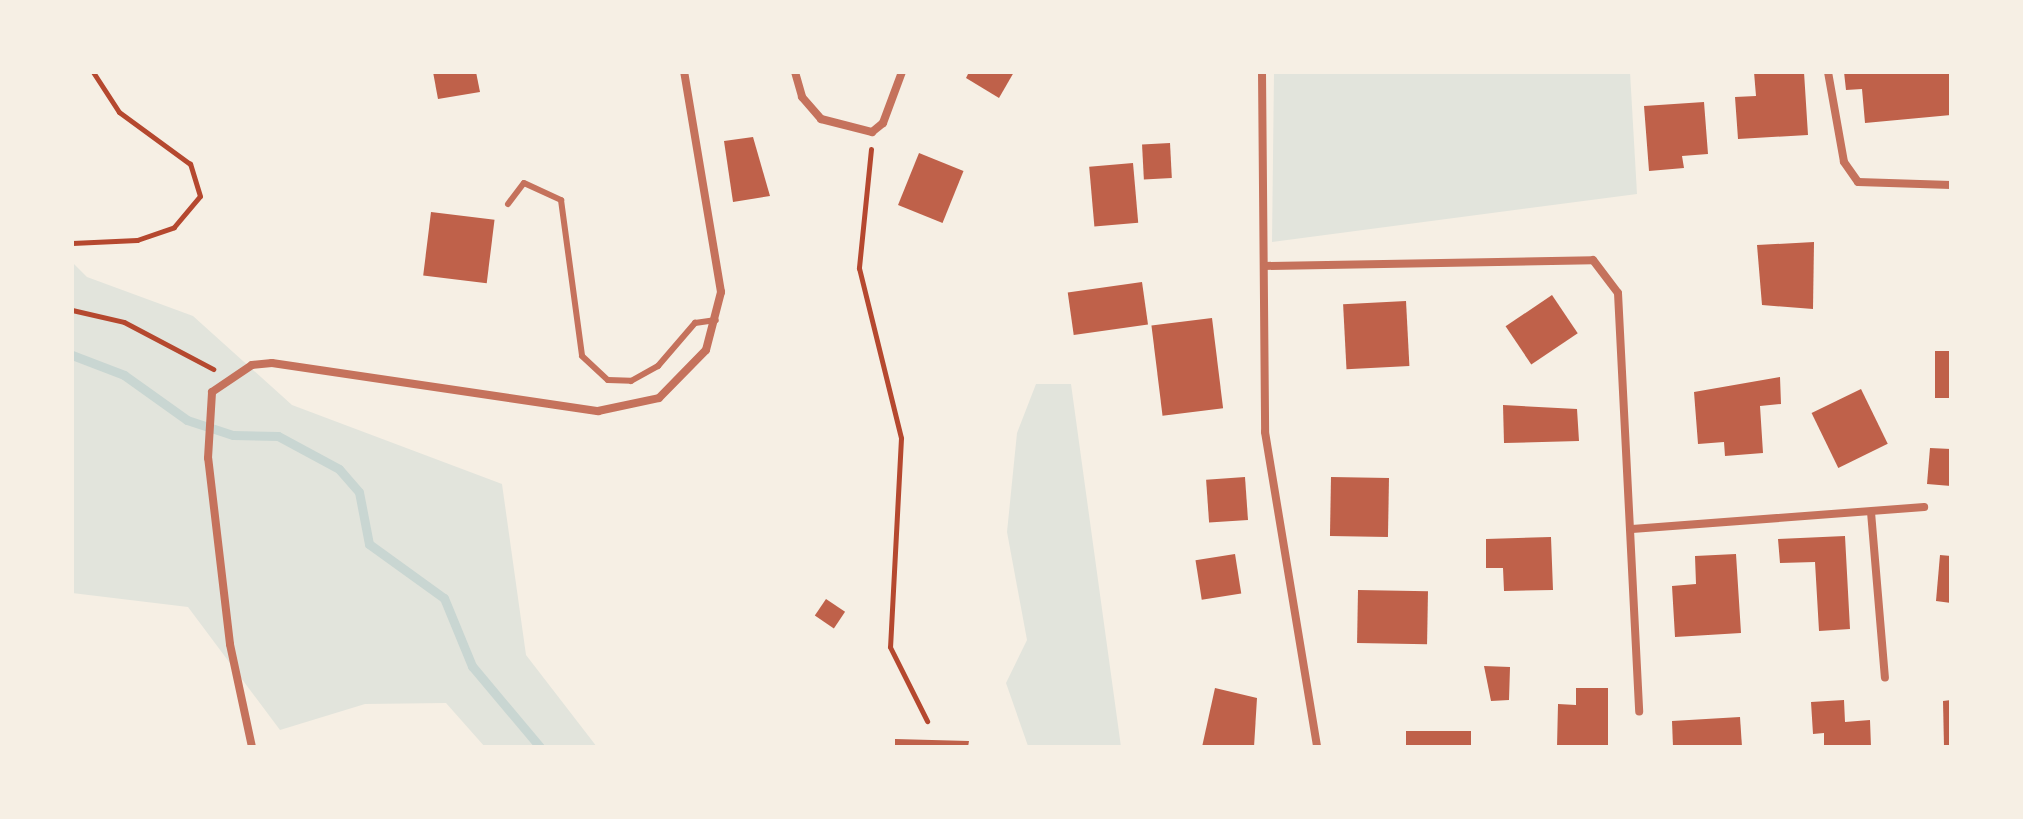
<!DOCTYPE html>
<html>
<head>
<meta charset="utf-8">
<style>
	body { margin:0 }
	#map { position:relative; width:2023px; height:819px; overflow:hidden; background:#f6efe4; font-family:"Sofia Sans Condensed",sans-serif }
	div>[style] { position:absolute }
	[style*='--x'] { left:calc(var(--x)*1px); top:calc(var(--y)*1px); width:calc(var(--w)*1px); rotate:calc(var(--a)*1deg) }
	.green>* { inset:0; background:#e2e4dc }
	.stream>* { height:9px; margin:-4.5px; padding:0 4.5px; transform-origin:4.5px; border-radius:4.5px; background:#c9d6d2 }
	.building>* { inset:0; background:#bf614a; transform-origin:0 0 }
	.path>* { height:5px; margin:-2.5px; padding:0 2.5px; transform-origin:2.5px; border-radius:2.5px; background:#b5482f }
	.service>* { height:6px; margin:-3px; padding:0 3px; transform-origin:3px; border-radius:3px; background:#c5725c }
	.minor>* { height:8px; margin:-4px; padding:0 4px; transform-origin:4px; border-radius:4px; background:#c5725c }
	span { translate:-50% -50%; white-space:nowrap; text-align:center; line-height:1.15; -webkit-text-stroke:7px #f6efe4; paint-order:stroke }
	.frame { position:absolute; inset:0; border:74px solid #f6efe4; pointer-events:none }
</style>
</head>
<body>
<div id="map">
	<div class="green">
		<div style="clip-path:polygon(1274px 72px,1630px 72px,1637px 194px,1272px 242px)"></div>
		<div style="clip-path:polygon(72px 262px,87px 277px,193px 316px,292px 405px,502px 484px,526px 655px,597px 747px,485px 747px,446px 703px,365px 704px,280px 730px,188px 607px,72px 593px)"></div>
		<div style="clip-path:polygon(1036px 384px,1071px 384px,1121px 747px,1028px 746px,1006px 683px,1027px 640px,1007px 532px,1017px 433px)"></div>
	</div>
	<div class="stream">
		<div style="--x:72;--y:355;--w:56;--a:21"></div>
		<div style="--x:124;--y:375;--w:77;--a:35.5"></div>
		<div style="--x:187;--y:420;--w:48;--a:18.1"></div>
		<div style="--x:233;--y:435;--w:45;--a:1.3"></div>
		<div style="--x:278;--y:436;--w:69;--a:28.4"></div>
		<div style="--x:339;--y:469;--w:30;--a:49"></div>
		<div style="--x:359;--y:492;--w:53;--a:79.1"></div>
		<div style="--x:369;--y:544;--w:92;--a:35.8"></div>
		<div style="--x:444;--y:598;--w:74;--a:67.6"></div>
		<div style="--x:472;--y:666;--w:106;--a:50"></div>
	</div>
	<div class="building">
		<div style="clip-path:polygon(433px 72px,476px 72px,480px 92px,438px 99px)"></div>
		<div style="clip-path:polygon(969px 72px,1014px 72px,999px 98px,966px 78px)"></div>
		<div style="clip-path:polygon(1754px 72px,1804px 72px,1808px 135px,1738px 139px,1735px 97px,1756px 96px)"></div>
		<div style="clip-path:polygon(1844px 72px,1951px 72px,1951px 115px,1865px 123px,1862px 89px,1846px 90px)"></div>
		<div style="clip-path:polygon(1704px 102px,1708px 154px,1682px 156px,1684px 168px,1649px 171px,1644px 106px)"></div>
		<div style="clip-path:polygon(753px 137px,770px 196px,733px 202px,724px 141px)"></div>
		<div style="left:1170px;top:143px;width:35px;height:28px;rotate:87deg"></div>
		<div style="left:919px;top:153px;width:48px;height:56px;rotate:22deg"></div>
		<div style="left:1133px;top:163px;width:60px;height:44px;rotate:85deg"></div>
		<div style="left:431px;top:212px;width:64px;height:64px;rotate:7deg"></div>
		<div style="clip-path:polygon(1814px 242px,1813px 309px,1762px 305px,1757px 245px)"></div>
		<div style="left:1142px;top:282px;width:43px;height:75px;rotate:82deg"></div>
		<div style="left:1552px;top:295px;width:46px;height:56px;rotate:56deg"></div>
		<div style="left:1406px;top:301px;width:65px;height:63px;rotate:87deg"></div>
		<div style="left:1212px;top:318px;width:91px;height:61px;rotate:83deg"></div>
		<div style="left:1935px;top:351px;width:16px;height:47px"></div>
		<div style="clip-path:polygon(1780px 377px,1781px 404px,1760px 406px,1763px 453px,1725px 456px,1724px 442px,1698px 444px,1694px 392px)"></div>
		<div style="left:1861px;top:389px;width:61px;height:55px;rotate:64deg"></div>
		<div style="clip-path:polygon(1503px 405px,1577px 409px,1579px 441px,1504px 443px)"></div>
		<div style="clip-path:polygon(1930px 448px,1951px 449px,1951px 486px,1927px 484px)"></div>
		<div style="left:1245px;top:477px;width:43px;height:39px;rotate:86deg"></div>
		<div style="left:1331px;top:477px;width:58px;height:59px;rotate:1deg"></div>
		<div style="clip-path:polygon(1845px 536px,1850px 629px,1819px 631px,1815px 562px,1780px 563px,1778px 539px)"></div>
		<div style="clip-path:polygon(1551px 537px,1553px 590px,1504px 591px,1503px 568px,1486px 568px,1486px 539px)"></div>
		<div style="left:1235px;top:554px;width:40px;height:40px;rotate:81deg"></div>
		<div style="clip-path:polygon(1736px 554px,1741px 633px,1675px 637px,1672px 586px,1696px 584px,1695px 556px)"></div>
		<div style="clip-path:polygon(1940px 555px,1951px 556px,1951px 603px,1936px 601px)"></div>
		<div style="left:1358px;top:590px;width:70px;height:53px;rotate:1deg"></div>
		<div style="left:826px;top:599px;width:23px;height:20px;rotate:34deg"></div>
		<div style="clip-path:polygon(1484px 666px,1510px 667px,1509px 700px,1491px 701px)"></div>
		<div style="clip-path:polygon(1215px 688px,1257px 698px,1254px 747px,1202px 747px)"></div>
		<div style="clip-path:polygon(1576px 688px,1608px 688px,1608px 747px,1557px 747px,1558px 704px,1576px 705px)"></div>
		<div style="clip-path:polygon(1844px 700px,1845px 722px,1870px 720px,1871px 747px,1824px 747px,1824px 733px,1813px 734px,1811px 702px)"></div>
		<div style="clip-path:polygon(1951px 700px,1951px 747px,1944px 747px,1943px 701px)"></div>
		<div style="clip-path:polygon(1740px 717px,1742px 747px,1673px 747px,1672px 721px)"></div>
		<div style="left:1406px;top:731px;width:65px;height:16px"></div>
		<div style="clip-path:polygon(895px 739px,969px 741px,968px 747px,895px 747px)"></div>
	</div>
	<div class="path">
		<div style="--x:871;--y:149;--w:120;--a:95.8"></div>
		<div style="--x:859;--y:268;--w:175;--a:76.1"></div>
		<div style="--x:901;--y:438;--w:209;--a:93"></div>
		<div style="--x:890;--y:647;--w:83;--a:63.4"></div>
		<div style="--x:72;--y:243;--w:65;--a:-2.6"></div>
		<div style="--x:137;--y:240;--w:39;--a:-19"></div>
		<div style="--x:174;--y:227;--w:40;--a:-50"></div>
		<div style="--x:200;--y:196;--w:34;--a:-107"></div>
		<div style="--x:190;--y:164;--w:88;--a:-143.8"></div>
		<div style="--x:119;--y:112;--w:48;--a:-123"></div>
		<div style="--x:72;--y:310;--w:53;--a:13"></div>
		<div style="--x:124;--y:322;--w:101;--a:27.8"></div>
	</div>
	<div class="service">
		<div style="--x:508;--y:204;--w:26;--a:-53"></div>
		<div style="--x:524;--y:183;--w:41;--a:24.7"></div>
		<div style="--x:561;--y:200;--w:157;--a:82.3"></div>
		<div style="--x:582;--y:356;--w:35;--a:43"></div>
		<div style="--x:608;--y:380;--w:23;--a:2"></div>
		<div style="--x:631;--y:381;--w:31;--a:-29"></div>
		<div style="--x:658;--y:366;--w:57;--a:-49.3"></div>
		<div style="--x:695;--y:323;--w:21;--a:-8"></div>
	</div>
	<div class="minor">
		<div style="--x:795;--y:72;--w:26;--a:74"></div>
		<div style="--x:802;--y:97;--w:29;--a:49"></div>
		<div style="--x:821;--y:119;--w:53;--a:14.3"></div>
		<div style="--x:872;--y:132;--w:14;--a:-39"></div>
		<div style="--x:883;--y:123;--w:54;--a:-69.6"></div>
		<div style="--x:1262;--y:72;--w:360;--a:89.5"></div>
		<div style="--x:1265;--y:432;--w:319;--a:80.6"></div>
		<div style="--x:1828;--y:72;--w:91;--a:79.9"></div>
		<div style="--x:1844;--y:162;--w:24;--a:55"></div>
		<div style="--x:1858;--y:182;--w:93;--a:1.8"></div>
		<div style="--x:1264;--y:266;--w:329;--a:-1"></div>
		<div style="--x:1593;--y:260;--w:41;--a:52.9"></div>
		<div style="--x:1618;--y:293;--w:419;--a:87.1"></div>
		<div style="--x:1871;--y:512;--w:166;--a:85.2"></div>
		<div style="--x:1632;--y:529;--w:293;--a:-4.3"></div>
		<div style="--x:252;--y:747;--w:105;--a:-102.1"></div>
		<div style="--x:230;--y:644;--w:187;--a:-96.7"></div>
		<div style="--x:208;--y:458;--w:66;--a:-86.5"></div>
		<div style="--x:212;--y:392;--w:48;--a:-34"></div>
		<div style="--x:252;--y:365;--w:20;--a:-6"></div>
		<div style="--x:272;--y:363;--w:330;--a:8.4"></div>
		<div style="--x:598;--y:411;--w:62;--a:-12"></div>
		<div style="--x:659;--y:398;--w:67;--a:-45.6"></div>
		<div style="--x:706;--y:350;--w:60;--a:-75.5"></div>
		<div style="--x:721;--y:292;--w:223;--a:-99.5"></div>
	</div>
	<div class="frame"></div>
</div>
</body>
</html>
